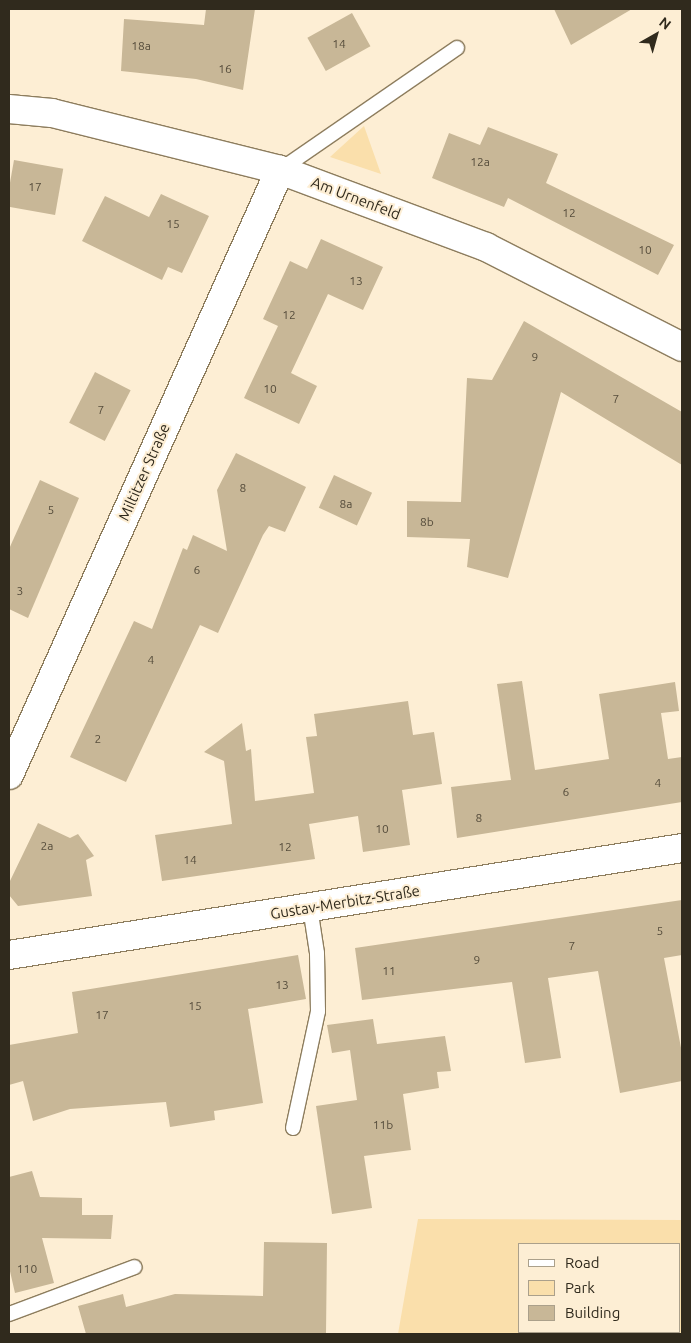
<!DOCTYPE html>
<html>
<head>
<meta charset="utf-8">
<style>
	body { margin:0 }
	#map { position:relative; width:691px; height:1343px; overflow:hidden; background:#fdeed4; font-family:Ubuntu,sans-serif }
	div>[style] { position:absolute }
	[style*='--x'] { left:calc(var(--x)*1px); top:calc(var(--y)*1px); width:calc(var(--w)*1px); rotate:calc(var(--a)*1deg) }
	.green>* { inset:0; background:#fadfab }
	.building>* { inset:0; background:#c8b797; transform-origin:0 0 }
	.roads { filter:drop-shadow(1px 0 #8d7d5e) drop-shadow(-1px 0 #8d7d5e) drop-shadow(0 1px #8d7d5e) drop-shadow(0 -1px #8d7d5e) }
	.lane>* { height:14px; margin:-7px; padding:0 7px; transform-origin:7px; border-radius:7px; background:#fff }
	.street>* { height:28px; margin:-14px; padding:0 14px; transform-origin:14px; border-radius:14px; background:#fff }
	span { translate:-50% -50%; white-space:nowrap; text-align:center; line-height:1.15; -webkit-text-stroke:4px #fdeed4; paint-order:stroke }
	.number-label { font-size:12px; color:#564d3c }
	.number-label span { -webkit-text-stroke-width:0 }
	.street-label { font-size:15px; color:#302a1d }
	.frame { position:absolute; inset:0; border:10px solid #302a1d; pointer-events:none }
	.legend { position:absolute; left:518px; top:1243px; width:162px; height:90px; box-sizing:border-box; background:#fdeed4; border:1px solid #aba08b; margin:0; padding:6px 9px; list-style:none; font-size:15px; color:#302a1d }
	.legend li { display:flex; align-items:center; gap:10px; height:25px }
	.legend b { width:25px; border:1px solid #aba08b }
	.north { position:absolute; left:631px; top:10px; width:50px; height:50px; -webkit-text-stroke:4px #fdeed4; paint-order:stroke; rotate:38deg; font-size:14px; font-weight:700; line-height:20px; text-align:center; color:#302a1d }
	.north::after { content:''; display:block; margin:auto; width:18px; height:22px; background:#302a1d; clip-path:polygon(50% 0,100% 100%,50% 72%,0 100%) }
</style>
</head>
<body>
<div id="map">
	<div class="green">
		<div style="clip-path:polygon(364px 126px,381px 174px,330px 157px)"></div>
		<div style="clip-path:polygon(evenodd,418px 1219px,682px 1220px,682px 1334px,398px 1334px,418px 1219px,520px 1244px,680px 1244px,680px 1332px,520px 1332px,520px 1244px)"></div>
	</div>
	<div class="building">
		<div style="clip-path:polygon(206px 9px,255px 9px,243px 90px,196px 79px,121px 71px,124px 19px,204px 25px)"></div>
		<div style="clip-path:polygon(554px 9px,632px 9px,571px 45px)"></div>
		<div style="left:352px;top:13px;width:38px;height:51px;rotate:61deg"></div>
		<div style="clip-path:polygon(488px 127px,558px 154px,546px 183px,674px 245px,658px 275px,508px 198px,504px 207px,432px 178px,449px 133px,480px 145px)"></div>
		<div style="left:14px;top:160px;width:50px;height:47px;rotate:10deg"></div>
		<div style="clip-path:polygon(161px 194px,209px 216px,182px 273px,168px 267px,162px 280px,82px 241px,105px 196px,149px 217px)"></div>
		<div style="clip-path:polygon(321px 239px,383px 267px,363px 310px,328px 294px,291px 373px,317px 386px,299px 424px,244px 398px,278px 326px,263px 319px,290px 261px,307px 269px)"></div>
		<div style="clip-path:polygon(524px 321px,682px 412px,682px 465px,561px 392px,508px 578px,467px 567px,470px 539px,407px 537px,407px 501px,461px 502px,467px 378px,492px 380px)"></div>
		<div style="left:95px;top:372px;width:40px;height:57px;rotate:27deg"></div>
		<div style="clip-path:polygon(236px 453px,306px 487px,285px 532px,269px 526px,263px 535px,218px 633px,200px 625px,126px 782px,70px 757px,134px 621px,152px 629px,183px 548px,187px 550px,193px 535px,227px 551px,217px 490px)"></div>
		<div style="left:334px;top:475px;width:42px;height:36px;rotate:25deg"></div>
		<div style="clip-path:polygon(40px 480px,79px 498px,28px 618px,9px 609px,9px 549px)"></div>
		<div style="clip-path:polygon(522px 681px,535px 770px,609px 759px,599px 694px,675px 682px,679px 711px,661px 713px,668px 759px,682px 757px,682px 802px,457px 838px,451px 787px,511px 780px,497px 684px)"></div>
		<div style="clip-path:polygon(408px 701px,413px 735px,434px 732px,442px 784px,402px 790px,410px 845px,363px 852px,358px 816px,309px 824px,315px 859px,162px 881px,155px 835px,232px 824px,224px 761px,204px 752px,242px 723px,246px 751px,251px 749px,255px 801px,314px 793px,306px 737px,317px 736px,314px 714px)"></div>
		<div style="clip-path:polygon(38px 823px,70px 838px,78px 834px,94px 856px,86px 860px,92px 896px,18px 906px,9px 895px,9px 883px)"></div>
		<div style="clip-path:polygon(682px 900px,682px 955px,664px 958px,682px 1053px,682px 1081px,620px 1093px,598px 971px,548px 978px,561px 1058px,525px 1063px,512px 982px,362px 1000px,355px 948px)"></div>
		<div style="clip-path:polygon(298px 955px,306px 999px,248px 1009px,263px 1103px,214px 1111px,215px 1120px,170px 1127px,166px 1102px,70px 1109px,33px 1121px,23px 1081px,9px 1085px,9px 1045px,78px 1033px,72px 992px)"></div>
		<div style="clip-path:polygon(373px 1019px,377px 1044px,445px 1036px,451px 1071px,437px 1072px,439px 1088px,403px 1094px,411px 1150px,364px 1156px,372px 1208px,332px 1214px,316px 1106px,357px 1100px,350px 1050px,332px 1053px,327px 1025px)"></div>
		<div style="clip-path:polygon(32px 1171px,40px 1197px,82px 1198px,82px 1215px,113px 1215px,111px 1239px,42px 1238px,54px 1283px,15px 1293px,9px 1267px,9px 1177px)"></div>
		<div style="clip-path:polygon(264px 1242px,327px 1243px,326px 1334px,86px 1334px,78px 1306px,123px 1294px,126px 1307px,175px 1294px,263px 1296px)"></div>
	</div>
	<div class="roads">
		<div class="lane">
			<div style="--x:280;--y:170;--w:215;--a:-34.6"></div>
			<div style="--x:293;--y:1128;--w:120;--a:-77.9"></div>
			<div style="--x:318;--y:1011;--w:58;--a:-91"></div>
			<div style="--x:317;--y:953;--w:47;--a:-98.7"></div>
			<div style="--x:9;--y:1314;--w:134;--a:-20.5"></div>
		</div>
		<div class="street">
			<div style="--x:9;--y:109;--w:43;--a:5.3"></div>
			<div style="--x:52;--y:113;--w:235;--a:14"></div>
			<div style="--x:280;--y:170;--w:220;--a:20.5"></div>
			<div style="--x:486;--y:247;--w:220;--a:27"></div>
			<div style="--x:9;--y:775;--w:663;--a:-65.87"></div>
			<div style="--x:9;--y:955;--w:681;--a:-9.03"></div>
		</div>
	</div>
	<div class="number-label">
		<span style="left:339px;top:44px">14</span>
		<span style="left:141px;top:46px">18a</span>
		<span style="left:225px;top:69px">16</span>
		<span style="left:480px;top:162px">12a</span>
		<span style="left:35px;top:187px">17</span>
		<span style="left:569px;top:213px">12</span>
		<span style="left:173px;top:224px">15</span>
		<span style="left:645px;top:250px">10</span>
		<span style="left:356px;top:281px">13</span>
		<span style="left:289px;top:315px">12</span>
		<span style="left:535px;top:357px">9</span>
		<span style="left:270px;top:389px">10</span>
		<span style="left:616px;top:399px">7</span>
		<span style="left:101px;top:410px">7</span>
		<span style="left:243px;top:488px">8</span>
		<span style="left:346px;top:504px">8a</span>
		<span style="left:51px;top:510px">5</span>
		<span style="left:427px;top:522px">8b</span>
		<span style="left:197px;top:570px">6</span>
		<span style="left:20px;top:591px">3</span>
		<span style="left:151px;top:660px">4</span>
		<span style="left:98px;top:739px">2</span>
		<span style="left:658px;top:783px">4</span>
		<span style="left:566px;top:792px">6</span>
		<span style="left:479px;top:818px">8</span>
		<span style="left:382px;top:829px">10</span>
		<span style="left:47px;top:846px">2a</span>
		<span style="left:285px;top:847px">12</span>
		<span style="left:190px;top:860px">14</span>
		<span style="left:660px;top:931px">5</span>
		<span style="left:572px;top:946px">7</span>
		<span style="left:477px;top:960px">9</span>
		<span style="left:389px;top:971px">11</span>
		<span style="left:282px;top:985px">13</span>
		<span style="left:195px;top:1006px">15</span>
		<span style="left:102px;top:1015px">17</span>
		<span style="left:383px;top:1125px">11b</span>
		<span style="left:27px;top:1269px">110</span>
	</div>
	<div class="street-label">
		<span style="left:356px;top:198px;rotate:21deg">Am Urnenfeld</span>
		<span style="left:144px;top:472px;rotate:-66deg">Miltitzer Straße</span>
		<span style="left:345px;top:902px;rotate:-9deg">Gustav-Merbitz-Straße</span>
	</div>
	<div class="frame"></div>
	<ul class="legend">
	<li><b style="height:6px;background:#fff"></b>Road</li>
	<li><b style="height:14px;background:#fadfab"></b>Park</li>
	<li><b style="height:14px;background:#c8b797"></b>Building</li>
	</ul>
	<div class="north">N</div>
</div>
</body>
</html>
